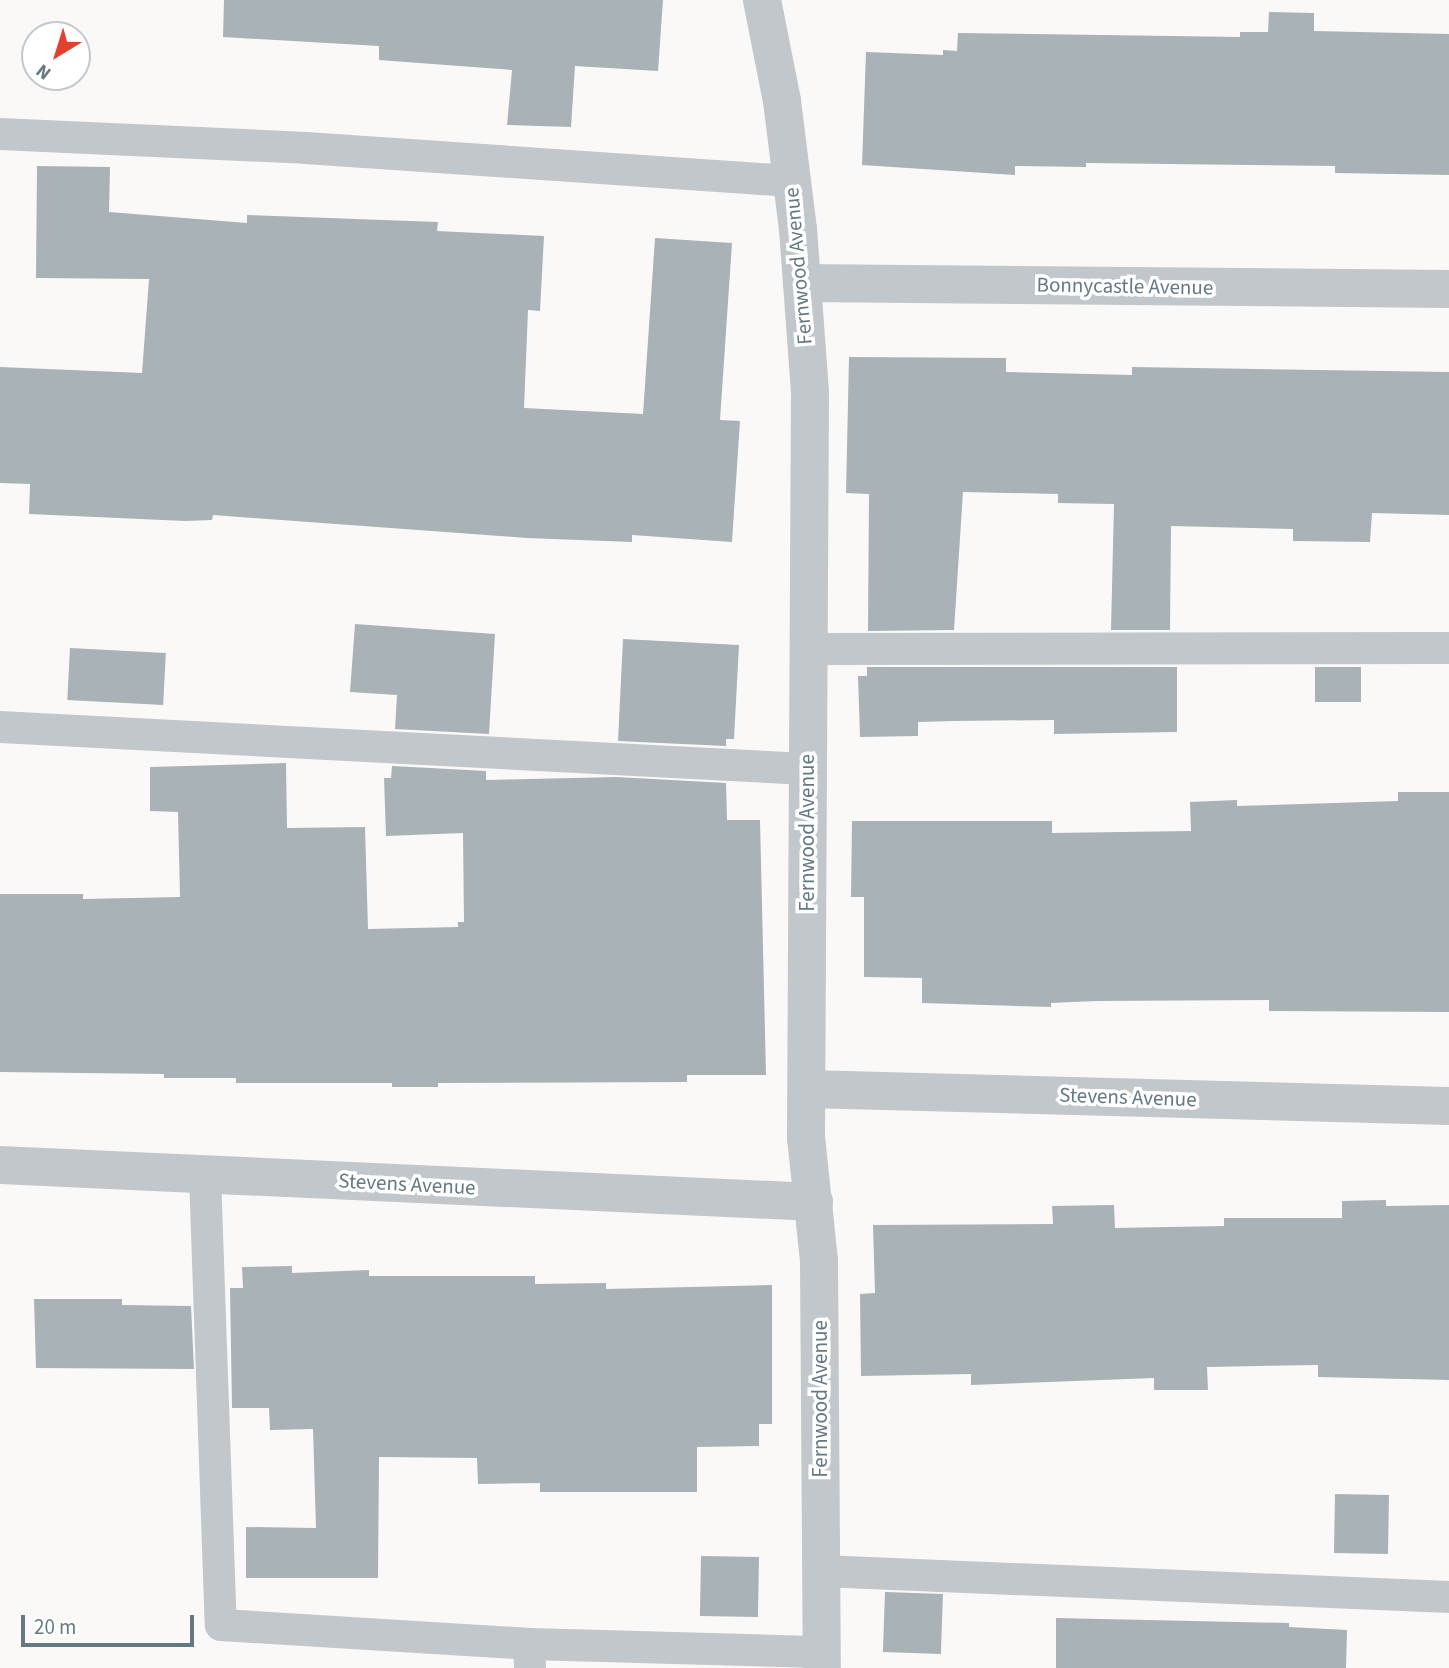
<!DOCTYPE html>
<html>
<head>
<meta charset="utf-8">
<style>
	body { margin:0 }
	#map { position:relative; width:1449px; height:1668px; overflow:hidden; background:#faf9f7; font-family:"Source Sans 3",sans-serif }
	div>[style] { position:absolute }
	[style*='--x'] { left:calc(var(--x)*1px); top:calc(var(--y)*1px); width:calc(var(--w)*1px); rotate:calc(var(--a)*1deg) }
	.building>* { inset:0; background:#a8b2b7; transform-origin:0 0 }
	.lane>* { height:32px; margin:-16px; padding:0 16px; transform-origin:16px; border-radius:16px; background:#c1c7ca }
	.street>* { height:38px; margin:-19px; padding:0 19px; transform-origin:19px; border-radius:19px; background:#c1c7ca }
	span { translate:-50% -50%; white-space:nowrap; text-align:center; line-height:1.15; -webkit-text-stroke:7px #fff; paint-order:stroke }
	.street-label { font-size:21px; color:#657982 }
	.north { position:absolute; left:21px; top:21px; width:70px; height:70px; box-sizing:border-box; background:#fff; border:2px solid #c1c9cd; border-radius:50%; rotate:218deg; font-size:19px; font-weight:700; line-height:28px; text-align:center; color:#657982 }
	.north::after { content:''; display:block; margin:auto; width:24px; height:32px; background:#e3402e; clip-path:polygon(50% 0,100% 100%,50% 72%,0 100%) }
	.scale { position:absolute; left:21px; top:1615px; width:173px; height:32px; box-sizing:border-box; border:4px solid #657982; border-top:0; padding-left:9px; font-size:21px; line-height:24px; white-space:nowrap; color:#657982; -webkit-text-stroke:5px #fff; paint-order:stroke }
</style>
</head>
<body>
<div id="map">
	<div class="building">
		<div style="clip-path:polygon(224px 0,663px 0,658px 71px,575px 66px,571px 127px,507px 125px,512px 70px,379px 60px,379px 46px,223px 37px)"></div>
		<div style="clip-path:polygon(1269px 12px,1314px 13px,1314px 31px,1449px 34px,1449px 175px,1335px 173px,1335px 166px,1086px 163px,1086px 167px,1015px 166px,1015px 175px,862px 165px,866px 52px,943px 55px,943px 50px,957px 51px,958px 33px,1240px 37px,1240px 32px,1268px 32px)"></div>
		<div style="clip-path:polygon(37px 166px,110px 167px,109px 212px,247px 223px,247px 215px,438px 222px,437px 231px,544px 236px,540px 311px,528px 310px,524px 408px,643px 414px,655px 238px,732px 243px,720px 420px,740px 421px,732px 542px,632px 535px,632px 542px,527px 538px,213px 515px,212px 520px,185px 521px,29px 514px,30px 484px,0 483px,0 367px,142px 373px,149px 279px,36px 278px)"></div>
		<div style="clip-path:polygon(849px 357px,1006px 358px,1006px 372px,1132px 375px,1132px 367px,1449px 372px,1449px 515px,1372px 513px,1370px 542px,1293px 541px,1293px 529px,1171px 526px,1170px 630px,1111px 630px,1114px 504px,1058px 503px,1058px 494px,963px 492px,954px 630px,868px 631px,869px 494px,846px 493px)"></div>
		<div style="clip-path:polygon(355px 624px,495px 634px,489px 734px,395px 729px,397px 695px,350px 692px)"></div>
		<div style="clip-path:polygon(623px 639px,739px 645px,734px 739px,726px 739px,726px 746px,618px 741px)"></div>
		<div style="left:70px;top:648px;width:96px;height:52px;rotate:3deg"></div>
		<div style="clip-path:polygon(867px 667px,1177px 667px,1177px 732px,1054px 734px,1054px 720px,953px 721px,918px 722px,918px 736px,860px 737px,858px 676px,867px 676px)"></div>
		<div style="left:1315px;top:667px;width:46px;height:35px"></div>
		<div style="clip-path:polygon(286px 763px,287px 828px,365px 827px,368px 929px,458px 927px,458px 922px,464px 922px,463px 833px,386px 836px,384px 778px,391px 778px,392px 766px,486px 771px,486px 780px,616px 777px,726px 783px,727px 820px,760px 820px,766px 1075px,687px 1075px,687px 1082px,438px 1083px,438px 1087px,392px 1087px,392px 1083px,236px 1083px,236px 1078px,164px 1078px,164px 1074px,0 1072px,0 894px,83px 894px,83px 899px,180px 897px,178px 812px,150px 811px,150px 767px)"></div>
		<div style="clip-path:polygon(1398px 792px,1449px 792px,1449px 1012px,1269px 1011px,1269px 1000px,1096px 1001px,1051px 1003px,1051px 1007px,922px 1003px,922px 978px,864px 977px,864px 897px,851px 897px,852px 821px,1052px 821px,1052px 833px,1191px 831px,1190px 802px,1237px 800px,1237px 806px,1398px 801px)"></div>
		<div style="clip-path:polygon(1386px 1200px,1386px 1206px,1449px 1205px,1449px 1380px,1318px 1377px,1318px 1365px,1207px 1367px,1208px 1390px,1154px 1390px,1154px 1378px,971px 1385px,971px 1374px,861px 1376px,860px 1294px,875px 1293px,873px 1225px,1053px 1224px,1052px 1206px,1114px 1205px,1115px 1228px,1224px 1226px,1224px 1218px,1342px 1218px,1342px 1201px)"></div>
		<div style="clip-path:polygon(292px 1266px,292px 1273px,369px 1270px,369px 1276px,535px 1276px,535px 1284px,606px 1283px,606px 1289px,772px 1285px,772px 1424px,759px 1424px,759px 1446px,697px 1447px,697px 1492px,540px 1492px,540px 1483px,478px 1484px,477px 1458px,379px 1457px,378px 1578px,246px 1578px,246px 1527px,316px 1528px,313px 1429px,270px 1430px,269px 1408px,232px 1408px,230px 1288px,243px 1288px,242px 1267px)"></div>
		<div style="clip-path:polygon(34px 1299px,122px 1299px,122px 1305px,191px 1306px,194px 1369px,36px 1368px)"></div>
		<div style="left:1335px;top:1494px;width:54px;height:59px;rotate:1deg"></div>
		<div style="left:701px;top:1556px;width:58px;height:60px;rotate:1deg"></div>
		<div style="left:885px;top:1592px;width:58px;height:60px;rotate:2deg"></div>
		<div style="clip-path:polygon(1056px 1618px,1289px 1623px,1289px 1627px,1347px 1630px,1346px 1668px,1056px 1668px)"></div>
	</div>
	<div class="lane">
		<div style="--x:0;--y:134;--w:306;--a:2.6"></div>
		<div style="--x:306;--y:148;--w:486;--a:3.9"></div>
		<div style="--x:808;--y:649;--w:641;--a:-0.09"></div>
		<div style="--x:0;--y:727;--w:809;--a:2.98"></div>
		<div style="--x:205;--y:1175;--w:450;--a:88"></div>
		<div style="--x:221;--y:1625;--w:309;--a:3.5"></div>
		<div style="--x:821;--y:1571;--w:629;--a:2.37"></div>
		<div style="--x:530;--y:1668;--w:24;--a:-92"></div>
		<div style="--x:529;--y:1644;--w:292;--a:1.6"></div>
	</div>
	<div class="street">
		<div style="--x:762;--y:0;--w:103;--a:78.8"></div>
		<div style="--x:782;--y:101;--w:129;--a:82.9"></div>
		<div style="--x:798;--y:229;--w:163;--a:85.8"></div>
		<div style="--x:810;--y:392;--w:745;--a:90.31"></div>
		<div style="--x:806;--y:1137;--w:125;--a:84"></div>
		<div style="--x:819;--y:1261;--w:407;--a:89.6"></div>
		<div style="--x:802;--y:283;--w:647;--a:0.53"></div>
		<div style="--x:807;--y:1089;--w:642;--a:1.52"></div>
		<div style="--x:0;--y:1165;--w:815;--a:2.6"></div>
	</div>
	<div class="street-label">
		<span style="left:798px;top:266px;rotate:-95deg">Fernwood Avenue</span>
		<span style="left:1125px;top:286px;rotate:1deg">Bonnycastle Avenue</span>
		<span style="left:807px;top:833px;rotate:-90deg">Fernwood Avenue</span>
		<span style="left:1128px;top:1097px;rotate:2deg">Stevens Avenue</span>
		<span style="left:407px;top:1184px;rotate:3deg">Stevens Avenue</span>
		<span style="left:820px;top:1399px;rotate:-90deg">Fernwood Avenue</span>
	</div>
	<div class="north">N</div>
	<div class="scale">20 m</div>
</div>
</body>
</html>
